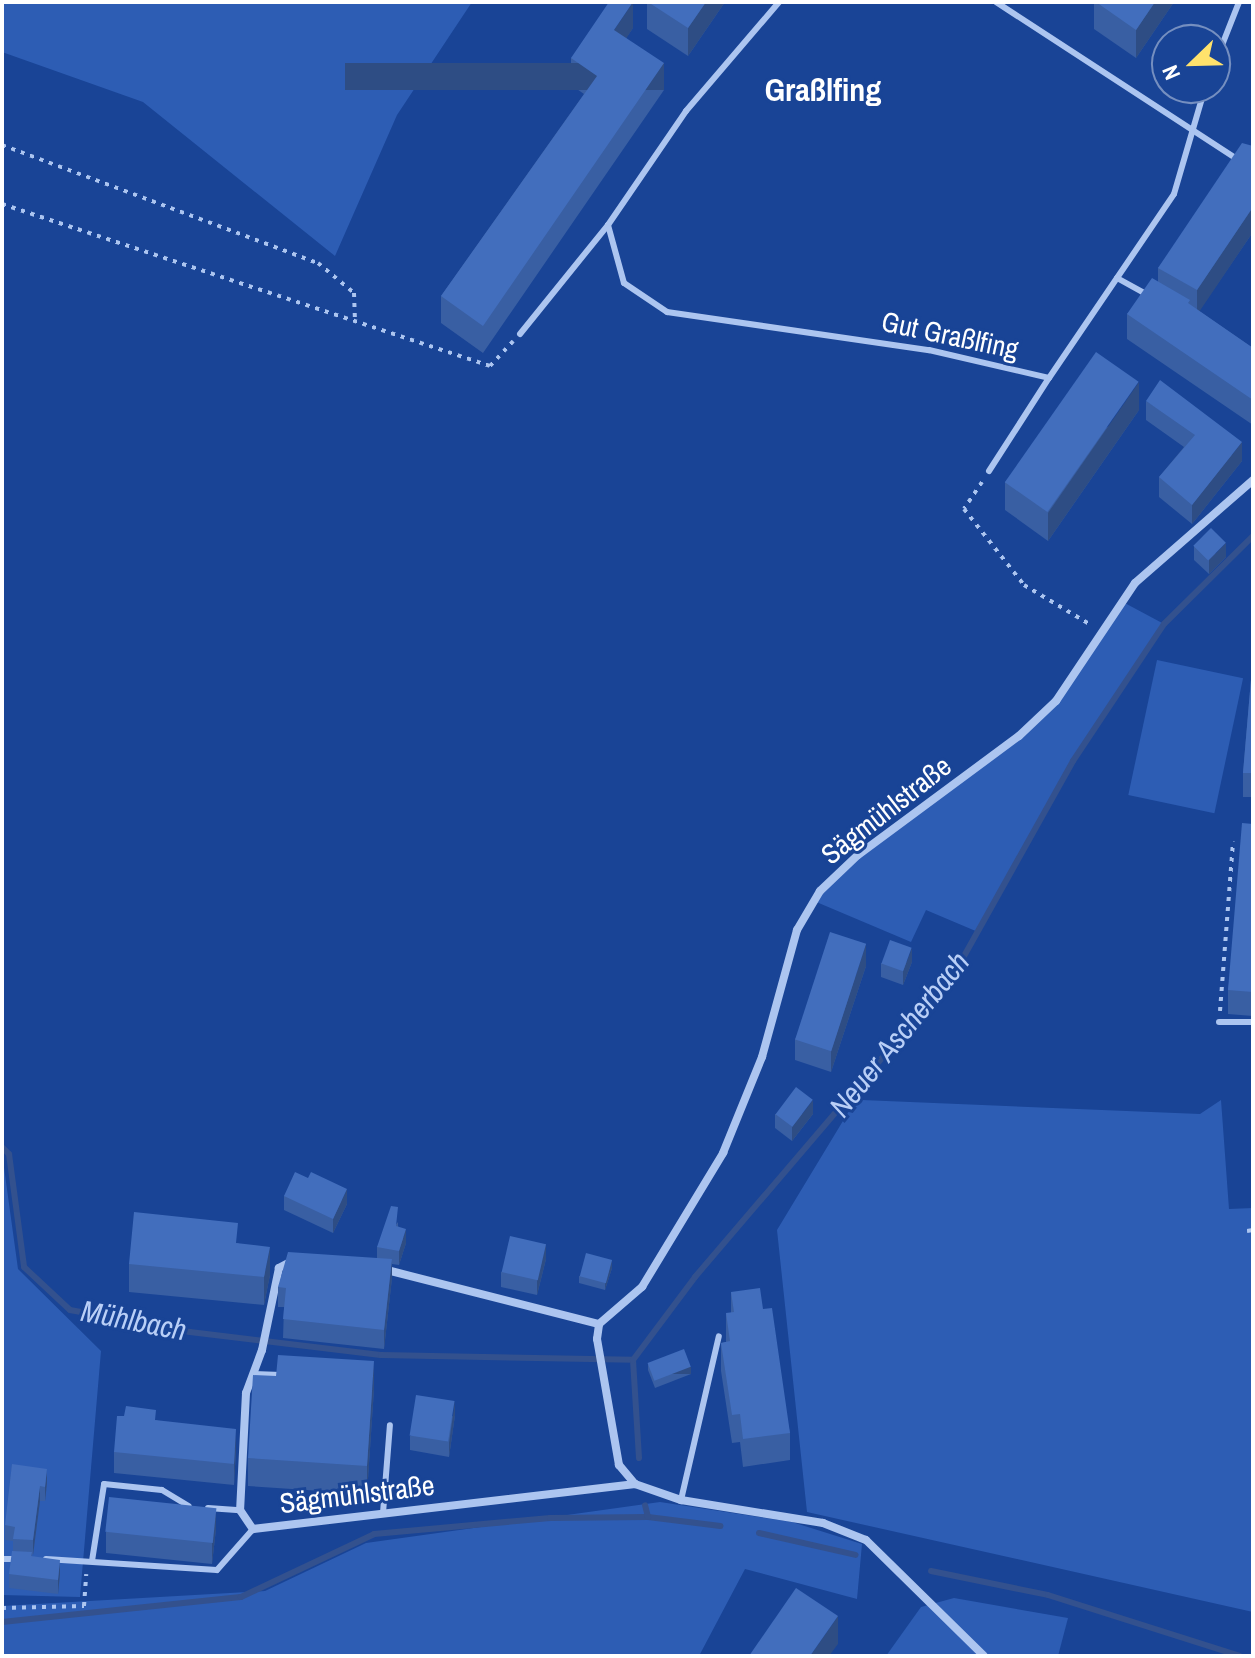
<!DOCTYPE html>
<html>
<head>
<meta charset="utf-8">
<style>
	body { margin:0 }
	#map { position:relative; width:1255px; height:1658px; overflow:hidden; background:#194496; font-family:"Archivo Narrow",sans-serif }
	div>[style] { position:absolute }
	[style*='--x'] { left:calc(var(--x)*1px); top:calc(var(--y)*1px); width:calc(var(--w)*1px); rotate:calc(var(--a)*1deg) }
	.green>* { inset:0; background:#2d5db4; transform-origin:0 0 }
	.stream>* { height:6px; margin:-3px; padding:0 3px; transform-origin:3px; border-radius:3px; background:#33518e }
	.path>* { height:4px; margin-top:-2px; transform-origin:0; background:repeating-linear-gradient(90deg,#acc5f0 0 4px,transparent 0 10px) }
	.service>* { height:6px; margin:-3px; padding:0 3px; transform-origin:3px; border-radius:3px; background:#acc5f0 }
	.minor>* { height:8px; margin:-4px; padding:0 4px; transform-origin:4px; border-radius:4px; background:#acc5f0 }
	.wall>* { inset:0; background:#395fa3 }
	.shaded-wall>* { inset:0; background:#2e4d84; transform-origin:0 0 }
	.building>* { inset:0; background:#426ebd; transform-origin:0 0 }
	span { translate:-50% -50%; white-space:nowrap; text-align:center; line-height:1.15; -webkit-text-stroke:6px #194496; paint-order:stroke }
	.street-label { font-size:28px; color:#fff }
	.water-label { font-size:30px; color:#b9cff7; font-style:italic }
	.quarter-label { font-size:32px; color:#fff; font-weight:700 }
	.frame { position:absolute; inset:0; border:4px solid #fff; pointer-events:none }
	.north { position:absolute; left:1151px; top:24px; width:80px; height:80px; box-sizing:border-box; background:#194496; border:2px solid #758fc0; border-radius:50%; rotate:247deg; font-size:22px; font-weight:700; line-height:32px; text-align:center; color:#fff }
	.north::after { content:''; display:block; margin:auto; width:28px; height:36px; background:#ffe26c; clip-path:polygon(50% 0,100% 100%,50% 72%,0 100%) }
</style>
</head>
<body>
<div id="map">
	<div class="green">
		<div style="clip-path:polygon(2px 2px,472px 2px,397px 115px,335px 256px,143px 102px,2px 52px)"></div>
		<div style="clip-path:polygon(1121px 601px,1164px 624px,1073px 761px,978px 932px,926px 910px,911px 942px,814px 901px,858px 855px,1019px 736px,1056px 701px)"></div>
		<div style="left:1157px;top:660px;width:88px;height:138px;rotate:12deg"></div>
		<div style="clip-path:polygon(862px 1100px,1200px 1114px,1221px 1100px,1229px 1209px,1253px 1208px,1253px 1612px,807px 1512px,777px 1230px,852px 1106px)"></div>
		<div style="clip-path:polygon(2px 1153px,18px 1269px,101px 1351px,80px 1597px,2px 1595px)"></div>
		<div style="clip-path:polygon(660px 1502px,792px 1522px,862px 1544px,857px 1599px,745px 1569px,699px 1656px,2px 1656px,2px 1606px,265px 1591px,366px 1543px)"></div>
		<div style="clip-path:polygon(954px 1598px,1068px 1618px,1058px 1656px,886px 1656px,921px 1607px)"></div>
	</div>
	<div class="stream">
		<div style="--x:2;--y:1147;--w:10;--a:45"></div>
		<div style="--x:9;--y:1154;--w:114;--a:82.4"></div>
		<div style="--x:24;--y:1267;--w:63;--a:43.1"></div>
		<div style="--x:70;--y:1310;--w:122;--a:10.4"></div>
		<div style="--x:190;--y:1332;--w:192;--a:6.9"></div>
		<div style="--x:381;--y:1355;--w:252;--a:1.1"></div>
		<div style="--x:639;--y:1458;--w:98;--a:-93.5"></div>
		<div style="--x:633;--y:1360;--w:104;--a:-53.2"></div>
		<div style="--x:695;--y:1277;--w:399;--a:-49.5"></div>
		<div style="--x:954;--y:974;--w:244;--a:-60.8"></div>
		<div style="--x:1073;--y:761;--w:164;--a:-56.4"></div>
		<div style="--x:1164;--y:624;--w:125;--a:-44.7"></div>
		<div style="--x:648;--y:1517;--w:73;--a:7.1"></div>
		<div style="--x:759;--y:1533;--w:99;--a:12.8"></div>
		<div style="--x:931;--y:1571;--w:119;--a:11.6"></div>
		<div style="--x:1048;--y:1595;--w:201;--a:17.6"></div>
		<div style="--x:2;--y:1622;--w:240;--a:-6"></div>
		<div style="--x:241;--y:1597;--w:147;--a:-25.3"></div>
		<div style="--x:374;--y:1534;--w:177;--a:-5.2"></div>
		<div style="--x:550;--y:1518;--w:98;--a:-0.6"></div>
		<div style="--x:648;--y:1517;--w:12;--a:-104"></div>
	</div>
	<div class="path">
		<div style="--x:2;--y:145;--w:337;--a:20.5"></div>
		<div style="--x:318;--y:263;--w:47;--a:39.8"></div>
		<div style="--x:354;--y:293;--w:27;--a:88"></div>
		<div style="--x:2;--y:204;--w:514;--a:18.36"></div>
		<div style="--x:490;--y:366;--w:34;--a:-47"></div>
		<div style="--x:982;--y:482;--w:32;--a:124"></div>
		<div style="--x:964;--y:509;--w:97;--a:51.7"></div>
		<div style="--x:1024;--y:585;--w:78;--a:30.8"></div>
		<div style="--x:1220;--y:1011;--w:170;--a:-85.6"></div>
		<div style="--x:1247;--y:1231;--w:6;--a:-9"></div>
		<div style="--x:2;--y:1608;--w:82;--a:-1.4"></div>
		<div style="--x:84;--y:1606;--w:32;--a:-86"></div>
	</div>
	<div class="service">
		<div style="--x:996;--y:2;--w:289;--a:33.1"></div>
		<div style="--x:1215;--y:63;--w:66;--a:-68.5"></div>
		<div style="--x:608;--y:225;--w:60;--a:74.6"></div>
		<div style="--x:624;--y:283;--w:52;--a:34"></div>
		<div style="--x:667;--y:312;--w:265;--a:8.3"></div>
		<div style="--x:929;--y:350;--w:123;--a:13.1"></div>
		<div style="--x:1049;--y:378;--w:222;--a:-55.8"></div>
		<div style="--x:1174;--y:194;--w:110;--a:-73.7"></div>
		<div style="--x:1117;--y:278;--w:35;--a:29"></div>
		<div style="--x:520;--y:334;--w:140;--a:-51.1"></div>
		<div style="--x:608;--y:225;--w:138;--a:-55.6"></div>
		<div style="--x:686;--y:111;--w:143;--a:-49.5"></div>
		<div style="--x:989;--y:471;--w:111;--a:-57.2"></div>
		<div style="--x:1219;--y:1022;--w:34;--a:0"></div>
		<div style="--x:253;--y:1374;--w:28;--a:2"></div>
		<div style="--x:681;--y:1500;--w:168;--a:-77"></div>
		<div style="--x:208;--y:1508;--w:32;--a:4"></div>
		<div style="--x:383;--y:1513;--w:88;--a:-85.5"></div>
		<div style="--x:2;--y:1559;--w:16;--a:0"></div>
		<div style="--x:46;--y:1559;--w:171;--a:3.7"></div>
		<div style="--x:217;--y:1570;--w:55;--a:-48.7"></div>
		<div style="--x:92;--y:1561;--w:78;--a:-81.1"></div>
		<div style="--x:104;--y:1484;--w:58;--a:5.9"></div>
		<div style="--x:162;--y:1490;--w:31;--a:31"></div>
	</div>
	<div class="minor">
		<div style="--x:292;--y:1261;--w:15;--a:152"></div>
		<div style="--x:279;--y:1268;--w:84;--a:101.7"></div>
		<div style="--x:262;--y:1350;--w:46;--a:110.4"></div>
		<div style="--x:246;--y:1393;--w:117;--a:92.9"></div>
		<div style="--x:240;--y:1510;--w:23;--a:56"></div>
		<div style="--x:253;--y:1529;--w:385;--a:-6.7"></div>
		<div style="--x:635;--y:1484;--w:49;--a:19.2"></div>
		<div style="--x:681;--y:1500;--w:144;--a:9.2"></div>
		<div style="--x:823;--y:1523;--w:46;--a:21.6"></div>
		<div style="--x:866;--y:1540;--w:165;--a:44.5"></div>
		<div style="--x:383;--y:1269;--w:223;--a:14.3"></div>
		<div style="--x:635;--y:1484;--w:25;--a:-130"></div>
		<div style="--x:619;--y:1465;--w:128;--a:-99.9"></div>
		<div style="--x:597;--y:1339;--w:15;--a:-82"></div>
		<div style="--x:599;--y:1324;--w:57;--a:-40.7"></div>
		<div style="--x:642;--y:1287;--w:157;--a:-58.8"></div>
		<div style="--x:723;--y:1153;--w:104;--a:-67.9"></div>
		<div style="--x:762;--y:1057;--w:132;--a:-74.6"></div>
		<div style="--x:797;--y:930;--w:45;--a:-59.5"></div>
		<div style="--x:820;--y:891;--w:52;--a:-43.5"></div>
		<div style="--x:858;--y:855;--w:200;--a:-36.5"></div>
		<div style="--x:1019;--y:736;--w:51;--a:-43.4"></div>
		<div style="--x:1056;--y:701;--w:142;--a:-56.2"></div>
		<div style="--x:1135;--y:583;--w:157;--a:-41.1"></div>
	</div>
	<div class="wall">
		<div style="clip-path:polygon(647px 2px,725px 2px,688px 56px,647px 29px)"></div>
		<div style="clip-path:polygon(1094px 2px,1174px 2px,1136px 58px,1094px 29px)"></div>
		<div style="clip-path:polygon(633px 28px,626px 38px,664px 90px,483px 353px,441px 323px,441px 296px,584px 94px,571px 85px,571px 58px)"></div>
		<div style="clip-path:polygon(1253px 125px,1253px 232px,1199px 311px,1253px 348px,1253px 425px,1127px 339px,1127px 314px,1158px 282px,1158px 268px,1251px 146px,1251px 128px)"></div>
		<div style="clip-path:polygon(1146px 401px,1242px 461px,1192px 524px,1159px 497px,1159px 477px,1184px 447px,1146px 420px)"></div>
		<div style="clip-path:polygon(1139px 410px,1048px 541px,1005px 510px,1005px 482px)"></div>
		<div style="clip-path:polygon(1194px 546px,1226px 557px,1209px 574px,1194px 560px)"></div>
		<div style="clip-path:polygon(1253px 656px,1253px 797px,1243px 797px,1243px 773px)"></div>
		<div style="clip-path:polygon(1253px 824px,1253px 1016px,1228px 1014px,1228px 990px)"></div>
		<div style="clip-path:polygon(912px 962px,903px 985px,881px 977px,881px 963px)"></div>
		<div style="clip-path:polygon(866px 966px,831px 1072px,795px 1060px,795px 1039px)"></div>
		<div style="clip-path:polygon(775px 1114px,813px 1114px,792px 1141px,775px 1128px)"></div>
		<div style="clip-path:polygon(308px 1178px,347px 1204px,333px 1233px,284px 1210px,284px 1196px)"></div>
		<div style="clip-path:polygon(398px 1222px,398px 1226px,406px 1243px,399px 1265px,392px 1264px,392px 1278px,384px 1349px,283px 1338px,284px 1307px,278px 1307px,278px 1287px,377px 1258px,377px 1247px)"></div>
		<div style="clip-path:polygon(238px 1243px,270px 1275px,264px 1305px,129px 1292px,129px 1264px)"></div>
		<div style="clip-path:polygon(546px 1259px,537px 1295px,501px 1287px,501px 1272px)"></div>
		<div style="clip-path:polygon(612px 1268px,605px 1290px,579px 1283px,579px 1276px)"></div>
		<div style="clip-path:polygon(731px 1292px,763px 1309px,790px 1433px,790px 1460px,743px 1467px,740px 1442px,732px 1443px,721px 1371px,721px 1343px,726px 1342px,726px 1313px,731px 1313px)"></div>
		<div style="clip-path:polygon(648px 1363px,691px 1374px,655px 1388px,648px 1370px)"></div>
		<div style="clip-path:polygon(276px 1376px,374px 1389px,367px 1494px,248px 1486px,248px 1458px)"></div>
		<div style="clip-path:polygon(455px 1415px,449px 1457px,410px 1450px,410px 1436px)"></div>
		<div style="clip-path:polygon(156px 1420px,236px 1450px,234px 1485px,114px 1473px,114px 1452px)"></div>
		<div style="clip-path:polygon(12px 1464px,47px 1483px,45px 1501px,40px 1501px,33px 1555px,32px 1554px,32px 1556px,60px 1574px,58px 1594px,9px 1588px,9px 1574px,13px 1551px,13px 1541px,5px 1540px,5px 1525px)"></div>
		<div style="clip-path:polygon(216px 1529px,212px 1564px,106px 1553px,106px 1532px)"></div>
	</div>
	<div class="shaded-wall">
		<div style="clip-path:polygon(633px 2px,633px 28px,614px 57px,614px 30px)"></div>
		<div style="clip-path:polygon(706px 2px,725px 2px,688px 56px,688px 28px)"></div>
		<div style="clip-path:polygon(1155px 2px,1174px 2px,1136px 58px,1136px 30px)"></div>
		<div style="left:664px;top:63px;width:27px;height:319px;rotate:90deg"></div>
		<div style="clip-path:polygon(1253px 207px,1253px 232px,1197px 315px,1197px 290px)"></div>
		<div style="clip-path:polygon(1139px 382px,1139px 410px,1048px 541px,1048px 513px)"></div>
		<div style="clip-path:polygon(1242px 442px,1242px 461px,1192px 524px,1192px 505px)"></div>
		<div style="clip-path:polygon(1226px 543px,1226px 557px,1209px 574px,1209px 560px)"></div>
		<div style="clip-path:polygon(866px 944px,866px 966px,831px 1072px,831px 1051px)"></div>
		<div style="clip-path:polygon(912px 948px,912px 962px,903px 985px,903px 971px)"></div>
		<div style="clip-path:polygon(813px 1100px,813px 1114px,792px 1141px,792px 1127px)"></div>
		<div style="clip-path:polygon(347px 1189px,347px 1204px,333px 1233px,333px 1219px)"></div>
		<div style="clip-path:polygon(406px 1229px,406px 1243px,399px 1265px,399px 1251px)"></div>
		<div style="clip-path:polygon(546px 1244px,546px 1259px,537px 1295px,537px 1281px)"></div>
		<div style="clip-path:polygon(270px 1247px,270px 1275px,264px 1305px,264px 1277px)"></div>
		<div style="clip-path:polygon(392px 1259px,392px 1278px,384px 1349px,384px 1330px)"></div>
		<div style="clip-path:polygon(612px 1260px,612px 1268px,605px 1290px,605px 1283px)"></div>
		<div style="clip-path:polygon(374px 1361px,374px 1389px,367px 1494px,367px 1466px)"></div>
		<div style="left:691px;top:1367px;width:7px;height:39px;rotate:90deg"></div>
		<div style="clip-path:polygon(455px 1401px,455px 1415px,449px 1457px,449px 1443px)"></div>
		<div style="clip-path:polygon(236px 1429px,236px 1450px,234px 1485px,234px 1464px)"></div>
		<div style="clip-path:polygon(47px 1469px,47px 1483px,45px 1501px,45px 1487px)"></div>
		<div style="clip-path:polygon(40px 1486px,40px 1501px,33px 1555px,33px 1540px)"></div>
		<div style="clip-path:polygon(216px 1508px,216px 1529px,212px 1564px,212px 1542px)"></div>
		<div style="clip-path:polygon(60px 1560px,60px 1574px,58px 1594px,58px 1580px)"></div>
		<div style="clip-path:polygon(838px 1616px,838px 1644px,829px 1656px,810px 1656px)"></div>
	</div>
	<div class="building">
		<div style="clip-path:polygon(609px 2px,633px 2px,614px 30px,664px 63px,483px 326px,441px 296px,597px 76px,571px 58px)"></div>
		<div style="clip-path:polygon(648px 2px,706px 2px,688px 28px)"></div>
		<div style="clip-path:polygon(1096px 2px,1155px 2px,1136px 30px)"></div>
		<div style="clip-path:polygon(1242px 143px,1253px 146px,1253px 207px,1197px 290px,1158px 268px)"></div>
		<div style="clip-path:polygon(1152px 278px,1190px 300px,1188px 303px,1253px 348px,1253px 400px,1127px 314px)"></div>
		<div style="left:1096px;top:352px;width:52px;height:159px;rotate:35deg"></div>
		<div style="clip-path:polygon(1160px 380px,1242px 442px,1192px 505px,1159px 477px,1195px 435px,1146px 401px)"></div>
		<div style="left:1211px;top:528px;width:21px;height:25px;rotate:45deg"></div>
		<div style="clip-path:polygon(1253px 656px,1253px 773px,1243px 773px)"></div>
		<div style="clip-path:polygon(1242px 823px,1253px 824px,1253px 992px,1228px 990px)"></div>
		<div style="left:830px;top:932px;width:38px;height:113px;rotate:18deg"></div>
		<div style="left:890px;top:940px;width:23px;height:25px;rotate:20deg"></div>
		<div style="left:796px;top:1087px;width:21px;height:34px;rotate:37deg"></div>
		<div style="clip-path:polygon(295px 1172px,308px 1178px,311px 1172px,347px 1189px,333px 1219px,284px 1196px)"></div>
		<div style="clip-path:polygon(391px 1206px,398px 1207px,396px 1226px,406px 1229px,399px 1251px,377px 1247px)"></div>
		<div style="clip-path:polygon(134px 1212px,238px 1223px,236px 1243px,270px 1247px,264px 1277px,129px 1264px)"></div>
		<div style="left:510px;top:1236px;width:37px;height:37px;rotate:13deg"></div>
		<div style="clip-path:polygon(288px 1252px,392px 1259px,384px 1330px,283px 1319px,286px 1288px,278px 1287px)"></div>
		<div style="left:586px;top:1253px;width:27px;height:24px;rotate:15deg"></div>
		<div style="clip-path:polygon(760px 1288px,763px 1309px,772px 1308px,790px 1433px,743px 1439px,740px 1414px,732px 1415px,721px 1343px,730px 1341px,726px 1313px,734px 1312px,731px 1292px)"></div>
		<div style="left:684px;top:1349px;width:19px;height:39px;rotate:69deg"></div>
		<div style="clip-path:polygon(278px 1355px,374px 1361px,367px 1466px,248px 1458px,253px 1375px,276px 1376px)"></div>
		<div style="left:416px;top:1395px;width:39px;height:41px;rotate:9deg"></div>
		<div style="clip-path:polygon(126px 1406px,156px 1410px,155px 1420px,236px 1429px,234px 1464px,114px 1452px,117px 1416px,124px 1416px)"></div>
		<div style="clip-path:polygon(12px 1464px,47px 1469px,45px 1487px,40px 1486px,33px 1540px,13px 1539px,15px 1527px,5px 1525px)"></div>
		<div style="left:109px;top:1497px;width:108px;height:35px;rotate:6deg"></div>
		<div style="clip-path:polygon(12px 1551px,32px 1552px,31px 1556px,60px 1560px,58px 1580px,9px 1574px)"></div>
		<div style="clip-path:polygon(796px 1588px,838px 1616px,810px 1656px,749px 1656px)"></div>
	</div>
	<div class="street-label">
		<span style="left:950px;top:335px;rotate:12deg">Gut Graßlfing</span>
		<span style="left:886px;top:810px;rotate:-38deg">Sägmühlstraße</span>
		<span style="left:357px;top:1494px;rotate:-7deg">Sägmühlstraße</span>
	</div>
	<div class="water-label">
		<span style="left:899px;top:1034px;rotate:-51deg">Neuer Ascherbach</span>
		<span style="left:134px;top:1320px;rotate:11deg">Mühlbach</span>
	</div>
	<div class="quarter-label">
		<span style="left:823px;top:90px">Graßlfing</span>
	</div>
	<div class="frame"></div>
	<div class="north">N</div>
</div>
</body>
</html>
